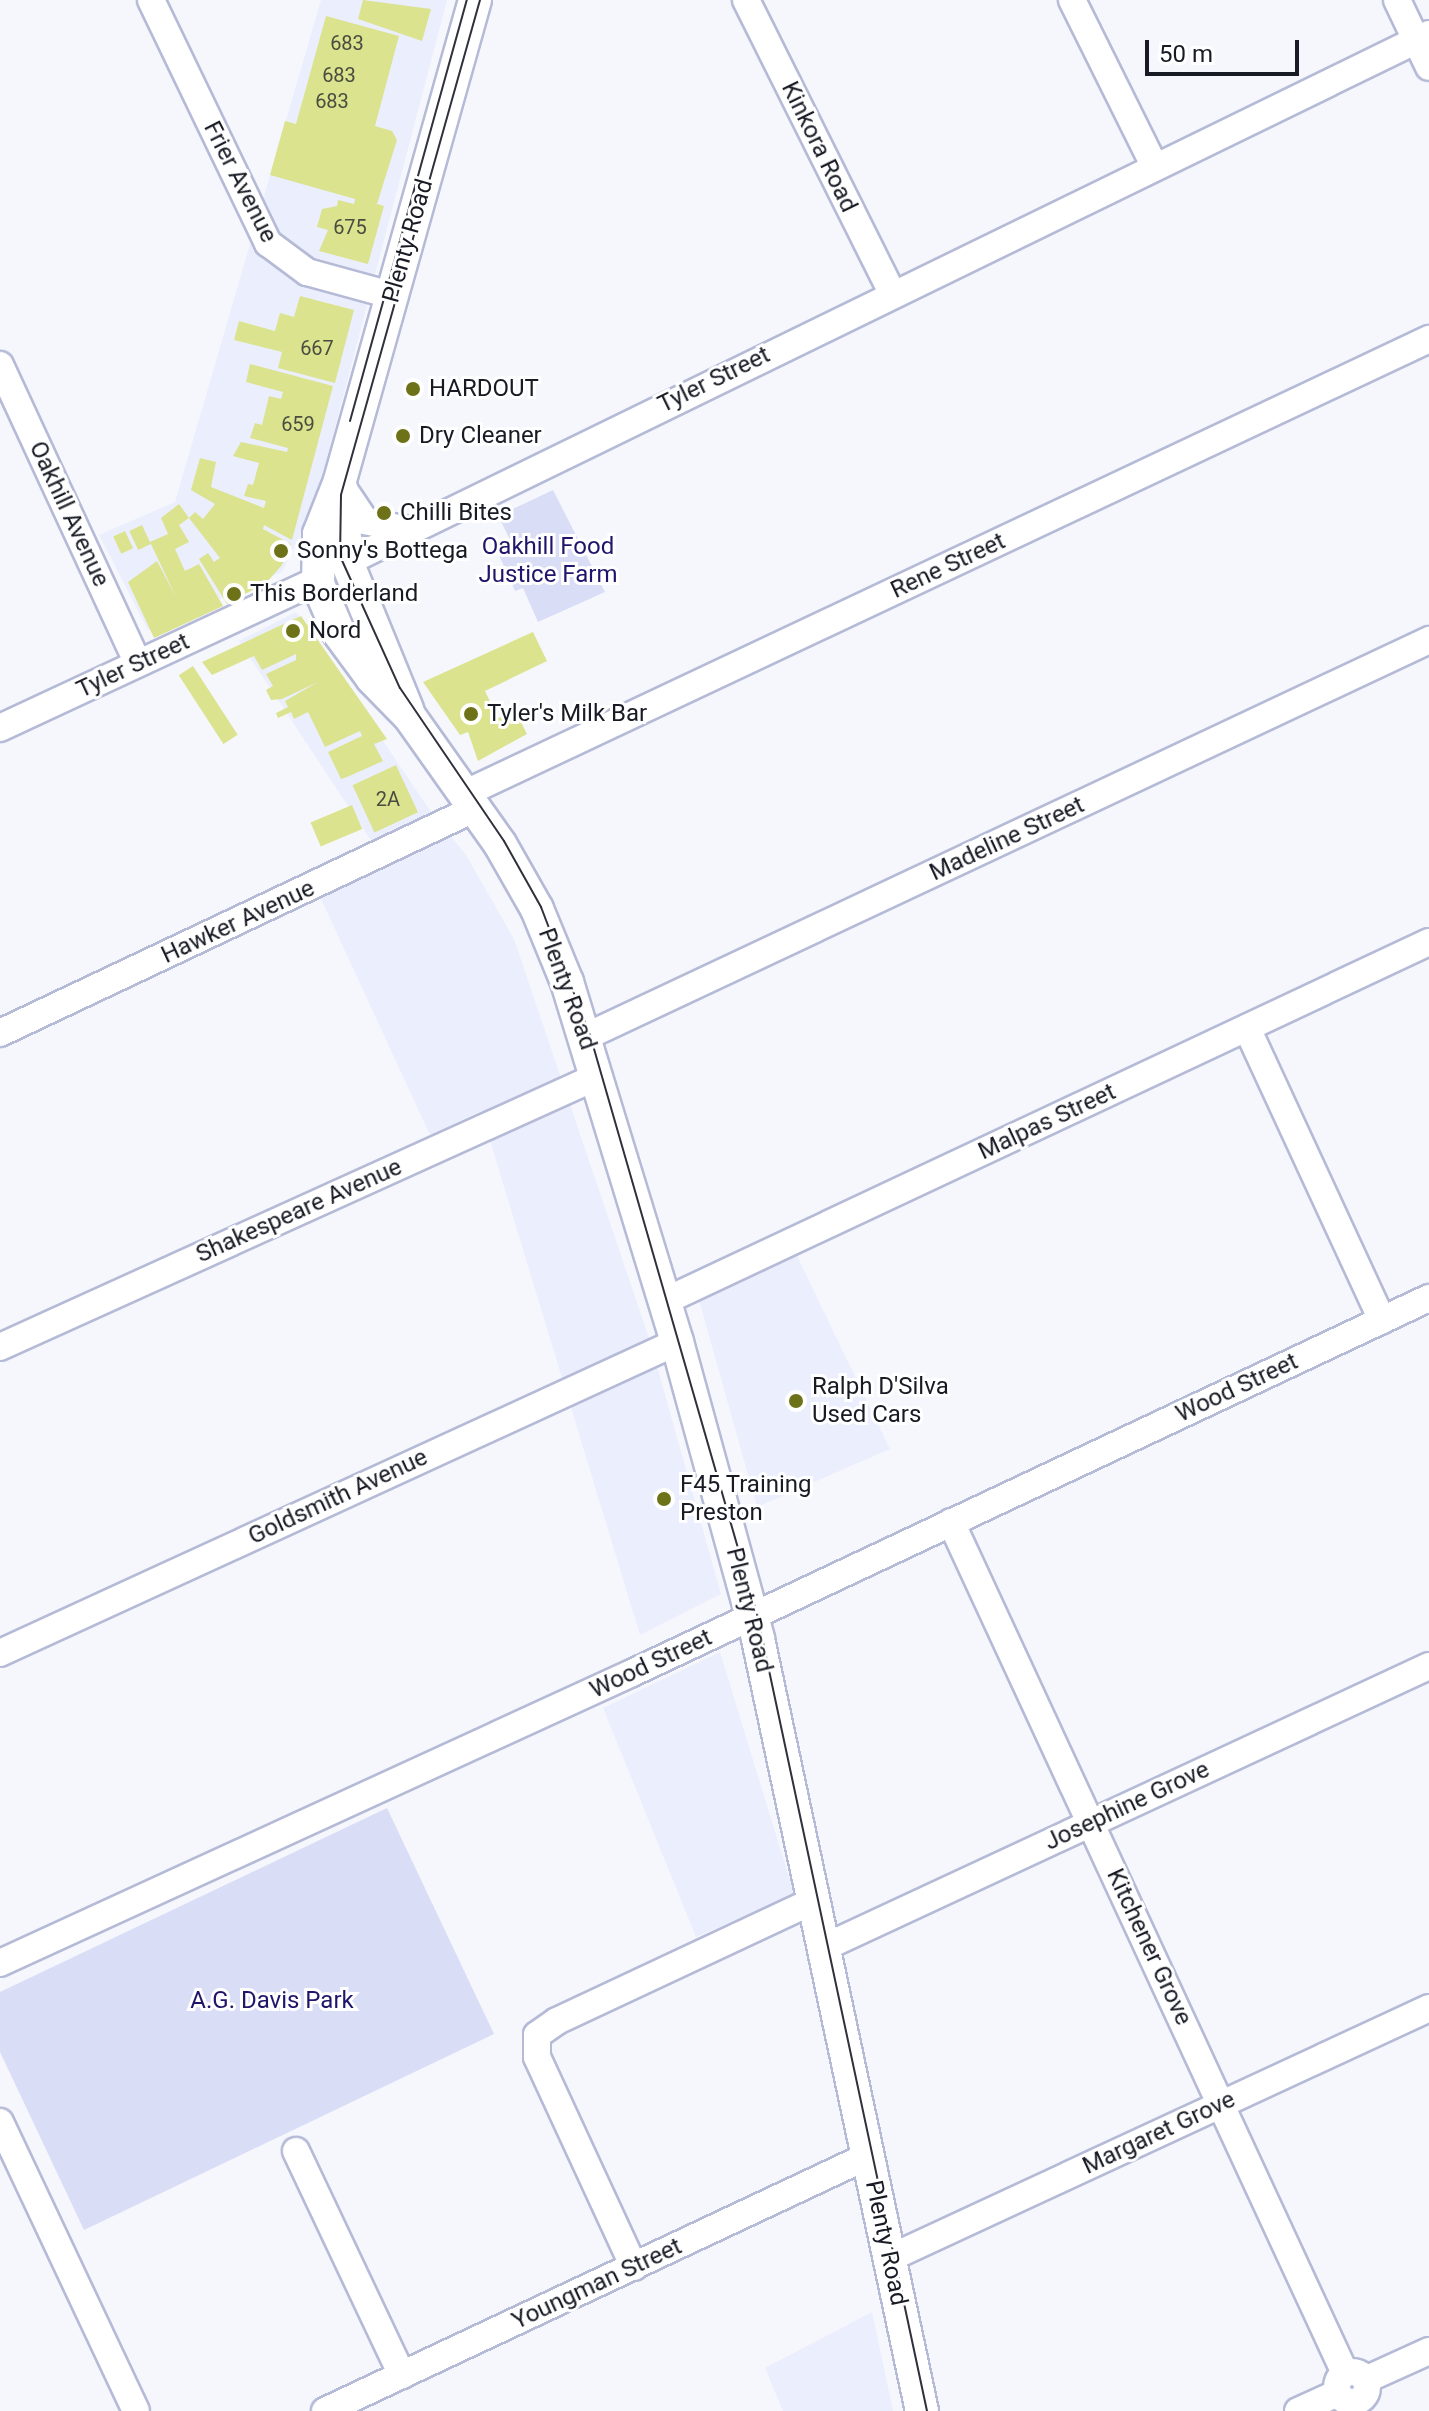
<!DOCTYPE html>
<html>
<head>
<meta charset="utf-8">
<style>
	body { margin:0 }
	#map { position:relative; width:1429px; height:2411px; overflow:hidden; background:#f6f7fd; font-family:Roboto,sans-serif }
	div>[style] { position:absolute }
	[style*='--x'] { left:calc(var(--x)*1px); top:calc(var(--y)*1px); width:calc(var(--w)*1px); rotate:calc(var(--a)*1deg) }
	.built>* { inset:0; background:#ebeefd }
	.green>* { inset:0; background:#d9ddf6 }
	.building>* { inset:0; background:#dbe38e; transform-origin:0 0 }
	.roads { filter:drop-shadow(2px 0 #b5bad6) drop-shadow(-2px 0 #b5bad6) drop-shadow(0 2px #b5bad6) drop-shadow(0 -2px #b5bad6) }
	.minor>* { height:26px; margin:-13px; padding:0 13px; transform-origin:13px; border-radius:13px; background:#fff }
	.minor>.ring { margin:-13px; padding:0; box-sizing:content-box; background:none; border:26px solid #fff; border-radius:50% }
	.major>* { height:32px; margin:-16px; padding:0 16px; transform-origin:16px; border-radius:16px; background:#fff }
	.tram>* { height:2px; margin:-1px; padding:0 1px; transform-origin:1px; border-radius:1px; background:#2f313b }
	.dots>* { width:22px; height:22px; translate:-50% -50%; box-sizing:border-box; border:4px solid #fff; border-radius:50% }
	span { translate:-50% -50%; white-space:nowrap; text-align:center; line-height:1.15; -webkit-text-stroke:6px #fff; paint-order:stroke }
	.number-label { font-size:20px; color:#494c3e }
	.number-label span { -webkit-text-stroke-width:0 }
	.street-label { font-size:24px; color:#181a24 }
	.poi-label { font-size:24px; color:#181a24 }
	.left { translate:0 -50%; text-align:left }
	.park-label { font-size:24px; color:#20156a }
	.scale { position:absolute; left:1145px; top:40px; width:154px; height:36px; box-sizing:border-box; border:4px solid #181a24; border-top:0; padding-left:10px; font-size:24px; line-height:28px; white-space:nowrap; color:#181a24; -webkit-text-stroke:6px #fff; paint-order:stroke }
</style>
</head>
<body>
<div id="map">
	<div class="built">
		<div style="clip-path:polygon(321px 0,447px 0,315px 504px,282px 572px,148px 630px,99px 535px,175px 502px)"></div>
		<div style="clip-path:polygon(296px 612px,431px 812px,466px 855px,514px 939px,650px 1341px,721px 1594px,640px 1635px,481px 1111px,430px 1135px,310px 875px,372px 842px,239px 641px)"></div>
		<div style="clip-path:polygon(797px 1256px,890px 1449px,757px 1507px,699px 1300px)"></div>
		<div style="clip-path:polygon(720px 1652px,794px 1894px,696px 1937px,603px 1708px)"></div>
		<div style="clip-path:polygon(872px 2312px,893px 2411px,783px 2411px,765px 2368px)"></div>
	</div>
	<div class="green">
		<div style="clip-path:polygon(553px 490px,605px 592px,538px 622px,523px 588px,515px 591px,499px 555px,514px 547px,498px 516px)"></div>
		<div style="clip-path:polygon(387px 1808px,494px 2034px,84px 2230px,0 2052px,0 1992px)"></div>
	</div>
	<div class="building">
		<div style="clip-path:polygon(363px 0,431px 9px,422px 41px,358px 19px)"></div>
		<div style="clip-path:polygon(326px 16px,399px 36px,375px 126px,392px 131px,397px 140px,377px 204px,384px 206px,368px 264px,319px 251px,328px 230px,317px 227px,322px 209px,337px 206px,338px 200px,354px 204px,355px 199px,270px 175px,285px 121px,296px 124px)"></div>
		<div style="clip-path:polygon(300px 296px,354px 310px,335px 383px,278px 368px,282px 352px,234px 340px,239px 321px,275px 331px,280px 313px,294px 317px)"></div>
		<div style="clip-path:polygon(250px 364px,333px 386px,292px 540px,264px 525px,263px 529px,291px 544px,282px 565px,267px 582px,227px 604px,199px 559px,208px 553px,214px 562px,220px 558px,189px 518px,195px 512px,203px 519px,215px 504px,191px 490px,200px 458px,216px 462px,211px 487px,264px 508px,266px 501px,244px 496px,248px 484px,253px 485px,259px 463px,233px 456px,241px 442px,287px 452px,288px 448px,250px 438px,255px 423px,262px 425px,269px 396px,281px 399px,283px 392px,246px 382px)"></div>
		<div style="clip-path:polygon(179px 504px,189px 518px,179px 525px,189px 542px,175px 549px,185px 571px,199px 564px,223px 606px,154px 638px,128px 582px,157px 561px,176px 597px,150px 542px,168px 534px,161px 518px)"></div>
		<div style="left:142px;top:525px;width:21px;height:14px;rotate:65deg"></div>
		<div style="left:125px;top:531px;width:19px;height:13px;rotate:65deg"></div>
		<div style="clip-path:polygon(301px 616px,387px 739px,374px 744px,383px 761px,347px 777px,341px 779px,328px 752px,362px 736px,360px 731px,325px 747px,308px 712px,294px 719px,291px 712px,278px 718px,276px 713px,288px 707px,285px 701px,318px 682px,282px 699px,271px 700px,266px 690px,273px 686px,266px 674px,296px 660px,296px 654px,262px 670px,254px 656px,212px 675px,202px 662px)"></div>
		<div style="clip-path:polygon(533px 632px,547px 661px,485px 691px,498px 718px,516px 712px,527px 734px,478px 761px,468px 732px,460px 735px,423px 682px)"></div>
		<div style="left:193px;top:666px;width:82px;height:17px;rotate:57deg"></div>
		<div style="left:396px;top:765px;width:52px;height:48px;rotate:65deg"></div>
		<div style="left:352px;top:805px;width:26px;height:45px;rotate:67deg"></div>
	</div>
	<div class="roads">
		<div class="minor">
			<div style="--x:151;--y:0;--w:270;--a:64.3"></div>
			<div style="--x:268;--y:243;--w:49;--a:36.6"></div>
			<div style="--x:307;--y:272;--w:87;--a:15.3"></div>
			<div style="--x:746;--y:0;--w:327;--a:63.5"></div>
			<div style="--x:1072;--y:0;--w:184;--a:63.6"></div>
			<div style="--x:1397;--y:0;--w:74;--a:64.5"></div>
			<div style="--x:0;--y:365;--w:328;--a:65.2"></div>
			<div style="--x:343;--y:488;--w:40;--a:56"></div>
			<div style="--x:365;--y:521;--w:43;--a:12.1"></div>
			<div style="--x:347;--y:562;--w:1204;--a:-26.01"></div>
			<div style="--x:0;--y:728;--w:351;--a:-25"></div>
			<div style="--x:466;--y:793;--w:1065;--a:-25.24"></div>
			<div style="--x:1247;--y:1028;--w:322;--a:65.2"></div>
			<div style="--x:0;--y:1033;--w:526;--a:-25.3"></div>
			<div style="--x:585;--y:1037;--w:933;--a:-25.19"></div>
			<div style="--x:665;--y:1301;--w:844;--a:-25.17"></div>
			<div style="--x:0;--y:1347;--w:657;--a:-24.38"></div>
			<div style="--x:951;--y:1522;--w:938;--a:65.16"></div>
			<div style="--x:0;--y:1653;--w:745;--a:-24.67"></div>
			<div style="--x:825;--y:1947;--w:666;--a:-24.95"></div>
			<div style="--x:0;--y:1963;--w:695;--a:-24.65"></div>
			<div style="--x:632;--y:1673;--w:881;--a:-25.2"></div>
			<div style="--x:0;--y:2122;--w:319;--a:64.8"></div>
			<div style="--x:296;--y:2151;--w:248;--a:64.7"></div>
			<div style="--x:890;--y:2258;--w:594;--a:-24.88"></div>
			<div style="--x:634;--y:2267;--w:231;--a:-114.8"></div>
			<div style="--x:537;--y:2057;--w:22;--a:-90"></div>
			<div style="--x:537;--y:2035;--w:24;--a:-35"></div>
			<div style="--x:557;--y:2021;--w:285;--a:-25.1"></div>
			<div class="ring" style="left:1337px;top:2372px;width:4px;height:4px"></div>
			<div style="--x:1365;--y:2380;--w:70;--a:-24.4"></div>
			<div style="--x:325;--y:2411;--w:600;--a:-25.16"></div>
			<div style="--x:1298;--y:2411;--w:44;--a:-24.2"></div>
		</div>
		<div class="major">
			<div style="--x:475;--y:0;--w:500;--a:105.7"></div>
			<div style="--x:340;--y:481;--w:57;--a:111.6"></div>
			<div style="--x:319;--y:534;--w:50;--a:91.1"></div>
			<div style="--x:318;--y:584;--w:53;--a:66.8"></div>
			<div style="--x:339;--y:633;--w:56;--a:53.7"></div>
			<div style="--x:372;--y:678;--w:54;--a:45.7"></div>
			<div style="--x:410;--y:717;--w:156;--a:54.7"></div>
			<div style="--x:500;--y:844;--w:75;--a:60.4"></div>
			<div style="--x:537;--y:909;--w:79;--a:67.7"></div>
			<div style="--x:567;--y:982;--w:376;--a:73"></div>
			<div style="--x:677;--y:1342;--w:308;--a:74.7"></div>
			<div style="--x:758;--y:1639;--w:789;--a:78.01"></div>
			<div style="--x:341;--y:488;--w:74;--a:85.4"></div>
			<div style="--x:347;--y:562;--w:159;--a:67.8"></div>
		</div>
	</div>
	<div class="tram">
		<div style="--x:480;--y:0;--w:514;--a:105.69"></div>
		<div style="--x:341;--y:495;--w:61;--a:90.9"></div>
		<div style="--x:340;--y:556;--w:145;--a:65.6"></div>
		<div style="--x:400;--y:688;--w:185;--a:55.8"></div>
		<div style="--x:504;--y:841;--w:76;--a:60.7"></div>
		<div style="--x:541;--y:907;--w:137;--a:69.1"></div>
		<div style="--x:590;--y:1035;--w:603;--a:73.91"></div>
		<div style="--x:757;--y:1614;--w:815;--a:77.96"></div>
		<div style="--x:350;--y:421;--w:437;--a:-74.5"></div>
	</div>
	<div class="dots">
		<div style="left:413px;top:389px;background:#6d7117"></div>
		<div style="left:403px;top:436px;background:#6d7117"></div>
		<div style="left:384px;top:513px;background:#6d7117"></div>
		<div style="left:281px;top:551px;background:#6d7117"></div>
		<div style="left:234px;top:594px;background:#6d7117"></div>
		<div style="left:293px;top:631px;background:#6d7117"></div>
		<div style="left:471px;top:714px;background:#6d7117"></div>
		<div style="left:796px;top:1401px;background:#6d7117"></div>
		<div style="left:664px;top:1499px;background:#6d7117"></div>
	</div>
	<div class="number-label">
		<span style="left:347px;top:43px">683</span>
		<span style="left:339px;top:75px">683</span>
		<span style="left:332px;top:101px">683</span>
		<span style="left:350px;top:227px">675</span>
		<span style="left:317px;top:348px">667</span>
		<span style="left:298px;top:424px">659</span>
		<span style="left:388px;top:799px">2A</span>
	</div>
	<div class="street-label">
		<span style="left:819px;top:147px;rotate:64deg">Kinkora Road</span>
		<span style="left:240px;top:182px;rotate:63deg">Frier Avenue</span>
		<span style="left:408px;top:241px;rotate:-74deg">Plenty Road</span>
		<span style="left:714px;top:380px;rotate:-26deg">Tyler Street</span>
		<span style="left:69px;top:514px;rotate:65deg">Oakhill Avenue</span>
		<span style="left:948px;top:566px;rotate:-25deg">Rene Street</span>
		<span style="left:133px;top:666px;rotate:-25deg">Tyler Street</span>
		<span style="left:1007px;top:839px;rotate:-25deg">Madeline Street</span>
		<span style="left:238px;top:922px;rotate:-25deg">Hawker Avenue</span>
		<span style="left:567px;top:989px;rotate:70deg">Plenty Road</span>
		<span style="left:1047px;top:1122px;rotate:-25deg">Malpas Street</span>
		<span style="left:299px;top:1211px;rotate:-24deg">Shakespeare Avenue</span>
		<span style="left:1237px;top:1388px;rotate:-25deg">Wood Street</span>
		<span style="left:338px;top:1497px;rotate:-25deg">Goldsmith Avenue</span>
		<span style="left:749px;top:1610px;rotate:76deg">Plenty Road</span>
		<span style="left:651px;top:1664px;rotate:-25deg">Wood Street</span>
		<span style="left:1127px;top:1806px;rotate:-25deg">Josephine Grove</span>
		<span style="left:1149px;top:1947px;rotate:65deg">Kitchener Grove</span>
		<span style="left:1159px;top:2133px;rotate:-25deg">Margaret Grove</span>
		<span style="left:886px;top:2243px;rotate:78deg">Plenty Road</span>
		<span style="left:597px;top:2284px;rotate:-25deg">Youngman Street</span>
	</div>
	<div class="poi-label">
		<span class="left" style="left:429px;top:389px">HARDOUT</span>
		<span class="left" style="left:419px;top:436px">Dry Cleaner</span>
		<span class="left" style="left:400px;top:513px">Chilli Bites</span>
		<span class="left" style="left:297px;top:551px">Sonny's Bottega</span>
		<span class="left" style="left:250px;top:594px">This Borderland</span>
		<span class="left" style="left:309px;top:631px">Nord</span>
		<span class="left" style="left:487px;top:714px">Tyler's Milk Bar</span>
		<span class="left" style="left:812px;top:1401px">Ralph D'Silva<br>Used Cars</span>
		<span class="left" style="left:680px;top:1499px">F45 Training<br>Preston</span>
	</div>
	<div class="park-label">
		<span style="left:548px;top:561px">Oakhill Food<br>Justice Farm</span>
		<span style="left:272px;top:2001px">A.G. Davis Park</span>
	</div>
	<div class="scale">50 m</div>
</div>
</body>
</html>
